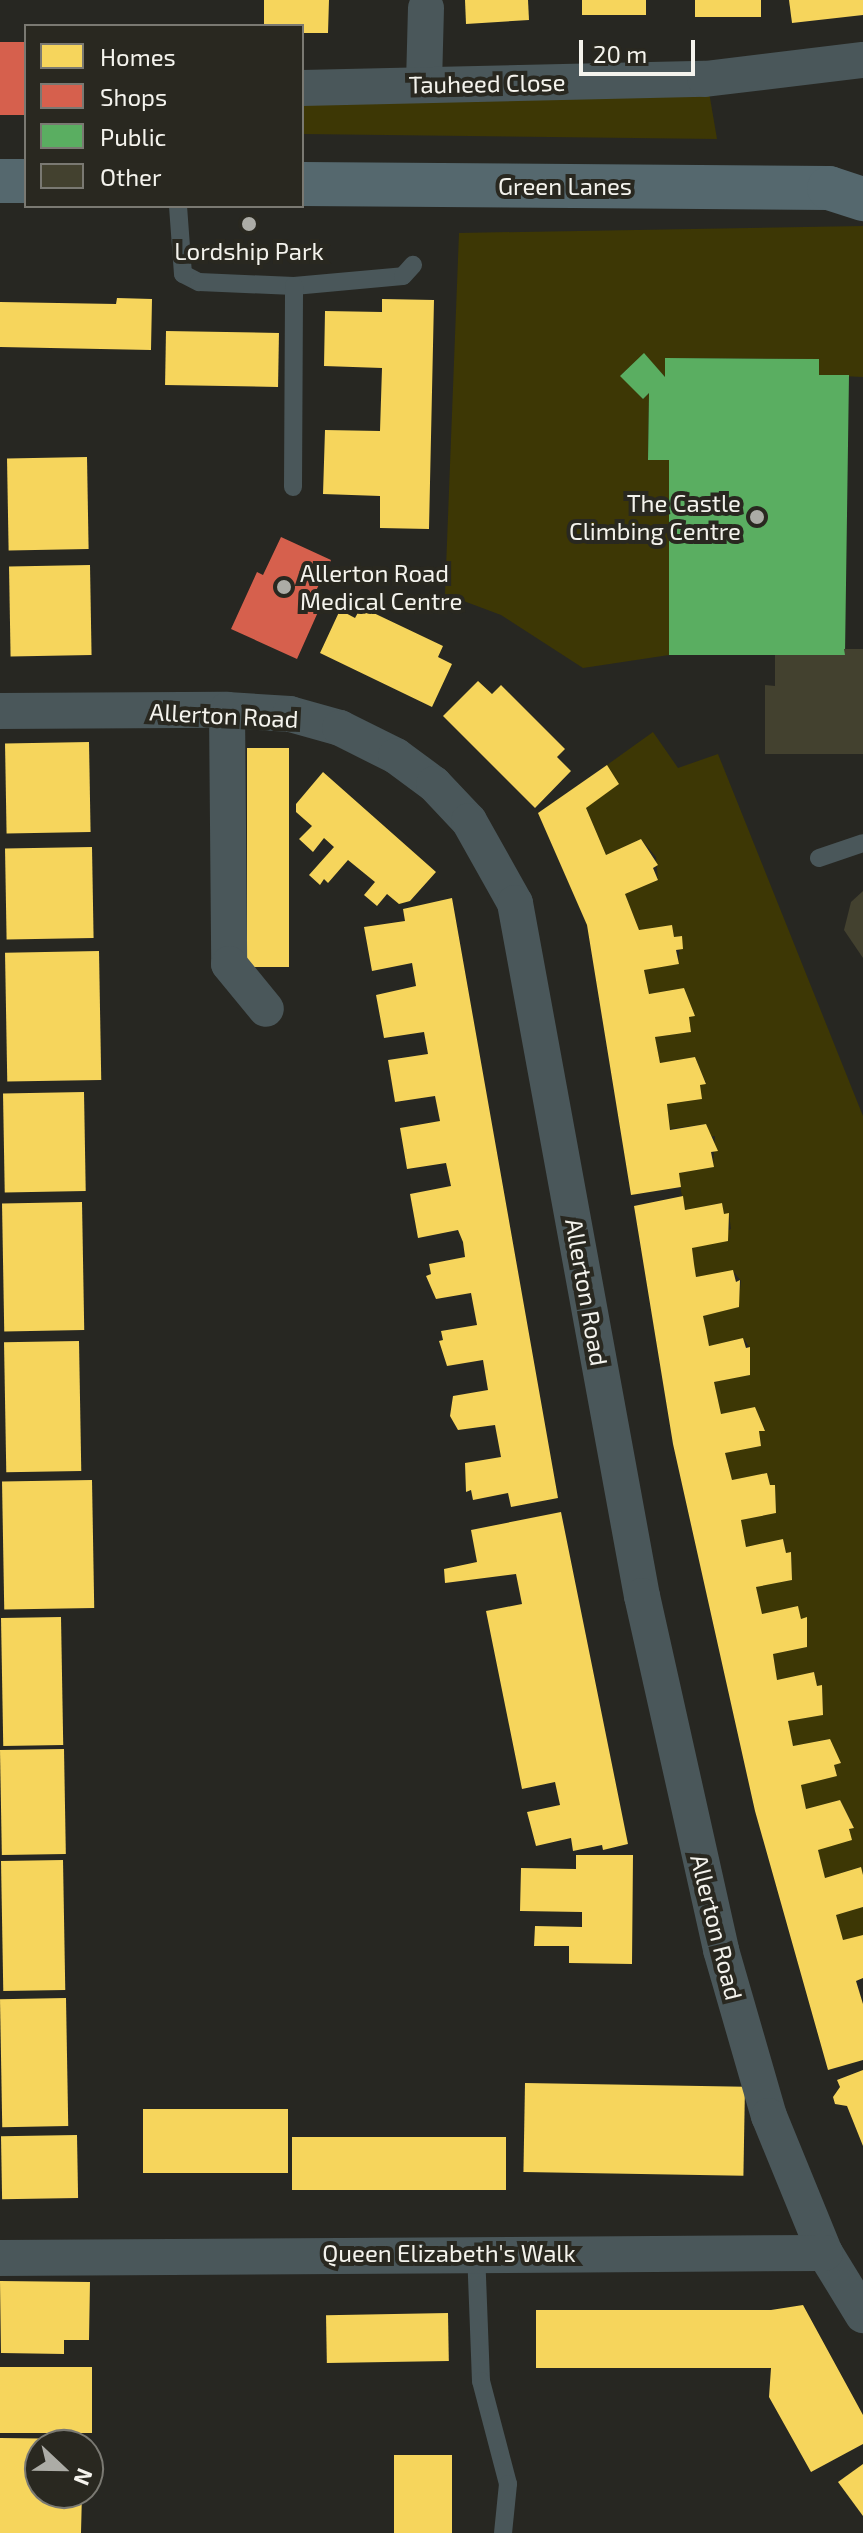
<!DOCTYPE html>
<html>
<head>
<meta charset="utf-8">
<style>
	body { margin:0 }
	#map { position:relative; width:863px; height:2533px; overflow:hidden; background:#272722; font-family:"Exo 2",sans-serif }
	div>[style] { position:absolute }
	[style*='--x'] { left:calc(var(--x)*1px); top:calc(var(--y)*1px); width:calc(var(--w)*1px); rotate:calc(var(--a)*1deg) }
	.green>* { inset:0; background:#3d3705 }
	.homes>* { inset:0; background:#f6d55c; transform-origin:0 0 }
	.shops>* { inset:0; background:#d6604d; transform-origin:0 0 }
	.public>* { inset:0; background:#5aae61 }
	.building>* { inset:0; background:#43412f }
	.lane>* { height:18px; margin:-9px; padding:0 9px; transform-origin:9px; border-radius:9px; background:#4a575a }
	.street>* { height:36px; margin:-18px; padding:0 18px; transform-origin:18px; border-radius:18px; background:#4a575a }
	.primary>* { height:44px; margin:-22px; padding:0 22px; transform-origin:22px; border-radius:22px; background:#55686e }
	.dots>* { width:22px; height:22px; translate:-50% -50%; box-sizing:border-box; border:4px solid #292820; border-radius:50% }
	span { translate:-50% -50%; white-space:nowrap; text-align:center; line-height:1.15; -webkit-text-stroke:8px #292820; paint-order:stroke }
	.street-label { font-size:24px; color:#f4f3ed }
	.poi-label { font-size:24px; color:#f4f3ed }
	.right { translate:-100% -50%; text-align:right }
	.left { translate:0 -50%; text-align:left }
	.legend { position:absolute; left:24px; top:24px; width:280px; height:184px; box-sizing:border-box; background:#292820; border:2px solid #7a7972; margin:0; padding:10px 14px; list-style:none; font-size:24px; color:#f4f3ed }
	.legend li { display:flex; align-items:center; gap:16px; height:40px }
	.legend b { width:40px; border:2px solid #7a7972 }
	.north { position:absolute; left:24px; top:2429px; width:80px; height:80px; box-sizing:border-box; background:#292820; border:2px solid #7a7972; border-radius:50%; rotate:112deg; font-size:22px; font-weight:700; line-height:32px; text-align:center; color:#f4f3ed }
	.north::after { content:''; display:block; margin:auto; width:28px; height:36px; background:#acaca6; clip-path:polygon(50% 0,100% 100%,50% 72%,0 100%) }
	.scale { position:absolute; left:579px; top:40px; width:116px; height:36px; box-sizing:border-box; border:4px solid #f4f3ed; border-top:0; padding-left:10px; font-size:24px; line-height:28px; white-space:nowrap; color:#f4f3ed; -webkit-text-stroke:6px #292820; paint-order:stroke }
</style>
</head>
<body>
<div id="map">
	<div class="green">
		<div style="clip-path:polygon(709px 92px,717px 139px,302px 134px,302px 105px)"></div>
		<div style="clip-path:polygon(863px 226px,863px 377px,819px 375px,818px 359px,665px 358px,665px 377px,644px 354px,621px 375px,643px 399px,649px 393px,648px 460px,669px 460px,669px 655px,583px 668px,501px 615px,445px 594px,459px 233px)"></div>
		<div style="clip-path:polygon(653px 732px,678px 768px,718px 754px,863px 1116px,863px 1875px,860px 1867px,825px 1878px,818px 1850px,854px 1827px,840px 1800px,806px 1809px,801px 1785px,837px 1776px,834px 1765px,841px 1763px,829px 1739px,793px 1746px,788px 1721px,823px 1715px,822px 1685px,817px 1686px,814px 1672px,777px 1680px,773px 1654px,807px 1647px,807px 1618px,801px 1619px,798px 1606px,762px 1614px,756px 1587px,792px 1580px,791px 1552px,786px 1553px,783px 1539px,746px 1547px,741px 1520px,776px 1513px,775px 1485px,770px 1485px,767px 1473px,732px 1480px,725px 1453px,761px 1446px,759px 1431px,765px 1430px,755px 1407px,721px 1414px,714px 1382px,750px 1375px,750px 1348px,743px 1338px,709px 1346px,706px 1330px,703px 1316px,738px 1307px,741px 1281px,733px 1271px,696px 1277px,694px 1264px,692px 1248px,731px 1229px,729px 1214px,724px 1214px,722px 1203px,685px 1210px,681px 1191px,679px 1173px,713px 1167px,715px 1136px,708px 1137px,706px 1124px,670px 1129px,667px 1104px,701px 1099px,700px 1085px,706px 1083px,695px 1057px,660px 1063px,655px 1037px,691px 1032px,689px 1017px,695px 1016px,684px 988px,649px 994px,644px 970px,678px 964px,681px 936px,674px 937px,672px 925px,639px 930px,625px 894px,658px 880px,656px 857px,641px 839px,606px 855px,586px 808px,607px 765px)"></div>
		<div style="clip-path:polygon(863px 1907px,863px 1935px,843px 1940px,836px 1915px)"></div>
	</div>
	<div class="homes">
		<div style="clip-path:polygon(264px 0,329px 0,328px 33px,302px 33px,302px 26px,264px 26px)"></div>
		<div style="clip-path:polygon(465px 0,528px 0,529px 20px,466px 24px)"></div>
		<div style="left:582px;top:0;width:64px;height:15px"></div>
		<div style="left:695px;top:0;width:66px;height:17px"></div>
		<div style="clip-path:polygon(789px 0,863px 0,863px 15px,792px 23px)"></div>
		<div style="clip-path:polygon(117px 298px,152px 299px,151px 350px,0 347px,0 302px,116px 304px)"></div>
		<div style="clip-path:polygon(382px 299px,434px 300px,429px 529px,380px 528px,380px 496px,323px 494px,325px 430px,380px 431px,382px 368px,324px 366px,325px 311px,382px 312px)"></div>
		<div style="left:166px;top:331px;width:113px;height:54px;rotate:1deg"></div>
		<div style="left:87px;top:457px;width:92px;height:80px;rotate:89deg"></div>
		<div style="left:90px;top:565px;width:90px;height:81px;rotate:89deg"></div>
		<div style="clip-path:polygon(361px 607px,443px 646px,438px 657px,452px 664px,432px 707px,320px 653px,340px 610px,355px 618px)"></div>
		<div style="clip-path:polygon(478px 681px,492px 694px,501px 685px,565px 749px,557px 757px,571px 771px,535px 808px,443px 716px)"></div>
		<div style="left:89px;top:742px;width:90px;height:84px;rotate:89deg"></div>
		<div style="left:247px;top:748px;width:42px;height:219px"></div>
		<div style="clip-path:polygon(607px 765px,619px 784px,586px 808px,606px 855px,641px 839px,658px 865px,653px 868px,658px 880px,625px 894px,639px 930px,672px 925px,674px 937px,682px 936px,683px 949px,676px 950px,679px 964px,644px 970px,649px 994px,684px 988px,695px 1016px,689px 1017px,691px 1032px,655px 1037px,660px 1063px,695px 1057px,706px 1084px,700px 1085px,702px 1099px,667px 1104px,670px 1130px,706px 1124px,718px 1151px,711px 1152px,714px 1167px,679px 1173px,681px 1187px,631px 1195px,587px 925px,538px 813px)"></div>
		<div style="clip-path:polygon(323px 772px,436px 872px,410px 901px,399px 904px,387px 894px,377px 906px,364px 895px,375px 882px,348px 860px,328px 883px,324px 879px,320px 885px,309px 875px,334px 847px,324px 838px,313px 852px,299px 839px,312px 826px,296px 812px,296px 804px)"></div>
		<div style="left:92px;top:847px;width:91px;height:87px;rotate:89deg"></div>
		<div style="clip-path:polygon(452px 898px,558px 1498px,511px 1507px,508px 1493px,473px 1500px,471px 1490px,466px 1492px,465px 1463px,501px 1457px,495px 1425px,458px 1430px,450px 1416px,453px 1396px,488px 1390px,483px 1360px,447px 1366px,439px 1341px,443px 1340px,441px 1331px,477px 1325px,471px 1293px,436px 1299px,426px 1276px,431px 1274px,429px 1264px,465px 1257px,463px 1242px,458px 1230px,418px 1238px,410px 1194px,451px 1186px,446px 1163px,407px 1169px,400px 1128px,440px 1121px,435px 1096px,395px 1102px,388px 1060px,428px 1054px,424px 1032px,384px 1038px,376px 995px,416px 986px,412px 963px,372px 971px,364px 927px,405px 921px,403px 909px)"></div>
		<div style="left:99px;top:951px;width:129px;height:94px;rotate:89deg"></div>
		<div style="left:84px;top:1092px;width:99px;height:81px;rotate:89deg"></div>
		<div style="clip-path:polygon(683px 1196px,685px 1210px,722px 1203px,724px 1214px,729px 1213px,728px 1241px,692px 1248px,694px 1264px,696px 1277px,733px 1270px,736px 1282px,740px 1280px,739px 1307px,703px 1316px,706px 1330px,709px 1346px,743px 1338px,746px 1348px,750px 1347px,750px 1375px,714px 1382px,721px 1414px,755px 1407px,765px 1431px,759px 1431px,761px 1446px,725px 1453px,732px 1480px,767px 1473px,770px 1485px,775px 1485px,776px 1513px,741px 1520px,746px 1547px,783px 1539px,786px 1553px,791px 1552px,792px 1580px,756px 1587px,762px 1614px,798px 1606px,801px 1619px,807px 1617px,807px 1647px,773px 1654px,777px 1680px,814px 1672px,817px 1686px,822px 1685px,823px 1715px,788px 1721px,793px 1746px,830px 1739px,841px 1763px,834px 1765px,837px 1776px,801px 1785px,806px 1809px,840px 1800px,854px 1828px,849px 1829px,852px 1840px,818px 1850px,825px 1878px,861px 1867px,863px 1875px,863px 1907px,836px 1915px,843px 1940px,863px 1935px,863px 1978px,856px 1981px,863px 2004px,863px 2060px,828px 2070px,755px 1811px,673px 1444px,634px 1206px)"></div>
		<div style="left:82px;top:1202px;width:128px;height:80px;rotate:89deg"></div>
		<div style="left:79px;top:1341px;width:130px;height:75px;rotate:89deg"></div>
		<div style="left:92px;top:1480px;width:128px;height:90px;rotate:89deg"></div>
		<div style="clip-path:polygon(561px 1512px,628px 1844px,603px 1850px,602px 1845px,573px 1851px,571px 1838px,536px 1846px,527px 1812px,560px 1805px,555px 1782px,522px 1789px,486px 1611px,522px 1604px,516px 1574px,445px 1583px,444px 1569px,477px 1562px,471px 1530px)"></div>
		<div style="left:61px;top:1617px;width:128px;height:60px;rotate:89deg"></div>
		<div style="left:64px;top:1749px;width:105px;height:64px;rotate:89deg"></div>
		<div style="clip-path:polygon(576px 1855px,633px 1855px,632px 1964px,569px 1963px,569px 1946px,534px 1946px,535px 1926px,582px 1927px,582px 1912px,520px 1911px,521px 1868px,576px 1869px)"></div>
		<div style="left:63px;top:1860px;width:130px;height:62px;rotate:89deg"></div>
		<div style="left:66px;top:1998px;width:128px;height:66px;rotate:89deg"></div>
		<div style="clip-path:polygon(863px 2070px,863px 2146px,847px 2106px,835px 2104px,833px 2097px,840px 2087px,837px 2080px)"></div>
		<div style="left:525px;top:2083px;width:220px;height:89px;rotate:1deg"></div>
		<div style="left:288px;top:2109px;width:64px;height:145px;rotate:90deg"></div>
		<div style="left:77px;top:2135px;width:63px;height:76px;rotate:89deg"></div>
		<div style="left:506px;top:2137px;width:53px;height:214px;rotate:90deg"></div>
		<div style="clip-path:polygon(0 2281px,90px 2282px,89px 2340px,64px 2340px,64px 2354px,1px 2353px)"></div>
		<div style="clip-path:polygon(803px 2305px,863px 2415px,863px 2444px,811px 2472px,769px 2397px,771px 2368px,536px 2368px,536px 2310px,771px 2310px)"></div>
		<div style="left:448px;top:2313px;width:48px;height:122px;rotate:89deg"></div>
		<div style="left:0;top:2367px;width:92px;height:66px"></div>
		<div style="clip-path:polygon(0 2438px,82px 2439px,82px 2445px,40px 2445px,40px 2493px,82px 2493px,81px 2533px,0 2533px)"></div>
		<div style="left:394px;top:2455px;width:58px;height:78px"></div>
		<div style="clip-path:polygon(863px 2464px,863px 2516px,838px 2482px)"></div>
	</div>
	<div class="shops">
		<div style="left:0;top:42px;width:26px;height:73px"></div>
		<div style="clip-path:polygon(281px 537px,331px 560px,312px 599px,322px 603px,297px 659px,231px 629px,257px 572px,263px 575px)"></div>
	</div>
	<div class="public">
		<div style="clip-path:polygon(644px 353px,665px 377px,665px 358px,819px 359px,819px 375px,849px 375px,845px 655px,669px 655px,669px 460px,648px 460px,649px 393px,643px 399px,620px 376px)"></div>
	</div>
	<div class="building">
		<div style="clip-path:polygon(844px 649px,863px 649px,863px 754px,765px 754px,765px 685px,775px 686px,775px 655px,845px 655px)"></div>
		<div style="clip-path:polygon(863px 891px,863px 958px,844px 930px,851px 902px)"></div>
	</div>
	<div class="lane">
		<div style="--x:178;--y:206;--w:68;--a:85.8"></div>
		<div style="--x:183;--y:274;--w:18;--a:27"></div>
		<div style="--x:199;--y:282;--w:95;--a:2.4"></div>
		<div style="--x:294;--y:286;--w:109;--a:-5.2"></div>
		<div style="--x:403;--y:276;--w:15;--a:-48"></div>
		<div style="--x:293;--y:487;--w:201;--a:-89.7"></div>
		<div style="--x:819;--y:858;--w:46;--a:-18.8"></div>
		<div style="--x:476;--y:2251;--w:130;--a:87.8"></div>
		<div style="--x:481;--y:2381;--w:106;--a:75.3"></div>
		<div style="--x:508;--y:2484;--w:49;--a:95.8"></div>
	</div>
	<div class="street">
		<div style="--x:424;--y:84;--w:76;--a:-88.5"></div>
		<div style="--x:302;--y:88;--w:403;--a:-1.3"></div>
		<div style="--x:705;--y:79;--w:159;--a:-6.9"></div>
		<div style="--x:227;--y:710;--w:254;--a:89.5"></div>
		<div style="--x:229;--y:964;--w:58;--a:50.6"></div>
		<div style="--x:0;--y:711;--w:227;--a:-0.3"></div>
		<div style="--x:227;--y:710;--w:63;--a:3.6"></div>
		<div style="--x:290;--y:714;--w:52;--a:15.6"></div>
		<div style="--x:340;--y:728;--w:63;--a:26.6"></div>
		<div style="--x:396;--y:756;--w:47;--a:36.4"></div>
		<div style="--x:434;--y:784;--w:51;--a:46.6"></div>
		<div style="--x:469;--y:821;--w:94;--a:60.7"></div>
		<div style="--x:515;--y:903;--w:705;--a:79.62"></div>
		<div style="--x:642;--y:1596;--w:363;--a:77.4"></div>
		<div style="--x:721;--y:1950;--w:173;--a:73.9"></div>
		<div style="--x:769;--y:2116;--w:148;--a:67.8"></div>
		<div style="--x:825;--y:2253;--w:73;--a:58.5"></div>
		<div style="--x:0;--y:2258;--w:825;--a:-0.35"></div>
	</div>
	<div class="primary">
		<div style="--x:0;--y:181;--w:26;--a:0"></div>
		<div style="--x:302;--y:184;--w:527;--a:0.43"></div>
		<div style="--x:829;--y:188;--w:36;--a:18"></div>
	</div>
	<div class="dots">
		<div style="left:249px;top:224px;background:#acaca6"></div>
		<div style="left:757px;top:517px;background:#acaca6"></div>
		<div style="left:284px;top:587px;background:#acaca6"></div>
	</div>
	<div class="street-label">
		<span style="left:487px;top:83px;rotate:-1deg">Tauheed Close</span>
		<span style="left:565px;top:186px">Green Lanes</span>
		<span style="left:224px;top:715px;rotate:3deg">Allerton Road</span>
		<span style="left:587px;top:1292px;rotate:80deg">Allerton Road</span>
		<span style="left:717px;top:1927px;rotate:76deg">Allerton Road</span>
		<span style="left:449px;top:2253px">Queen Elizabeth's Walk</span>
	</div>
	<div class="poi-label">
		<span style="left:249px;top:251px">Lordship Park</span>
		<span class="right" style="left:741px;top:517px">The Castle<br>Climbing Centre</span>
		<span class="left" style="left:300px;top:587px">Allerton Road<br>Medical Centre</span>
	</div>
	<ul class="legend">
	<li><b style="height:22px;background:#f6d55c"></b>Homes</li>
	<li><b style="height:22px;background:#d6604d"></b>Shops</li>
	<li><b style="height:22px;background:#5aae61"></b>Public</li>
	<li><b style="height:22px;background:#43412f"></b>Other</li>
	</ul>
	<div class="north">N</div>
	<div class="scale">20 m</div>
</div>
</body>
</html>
